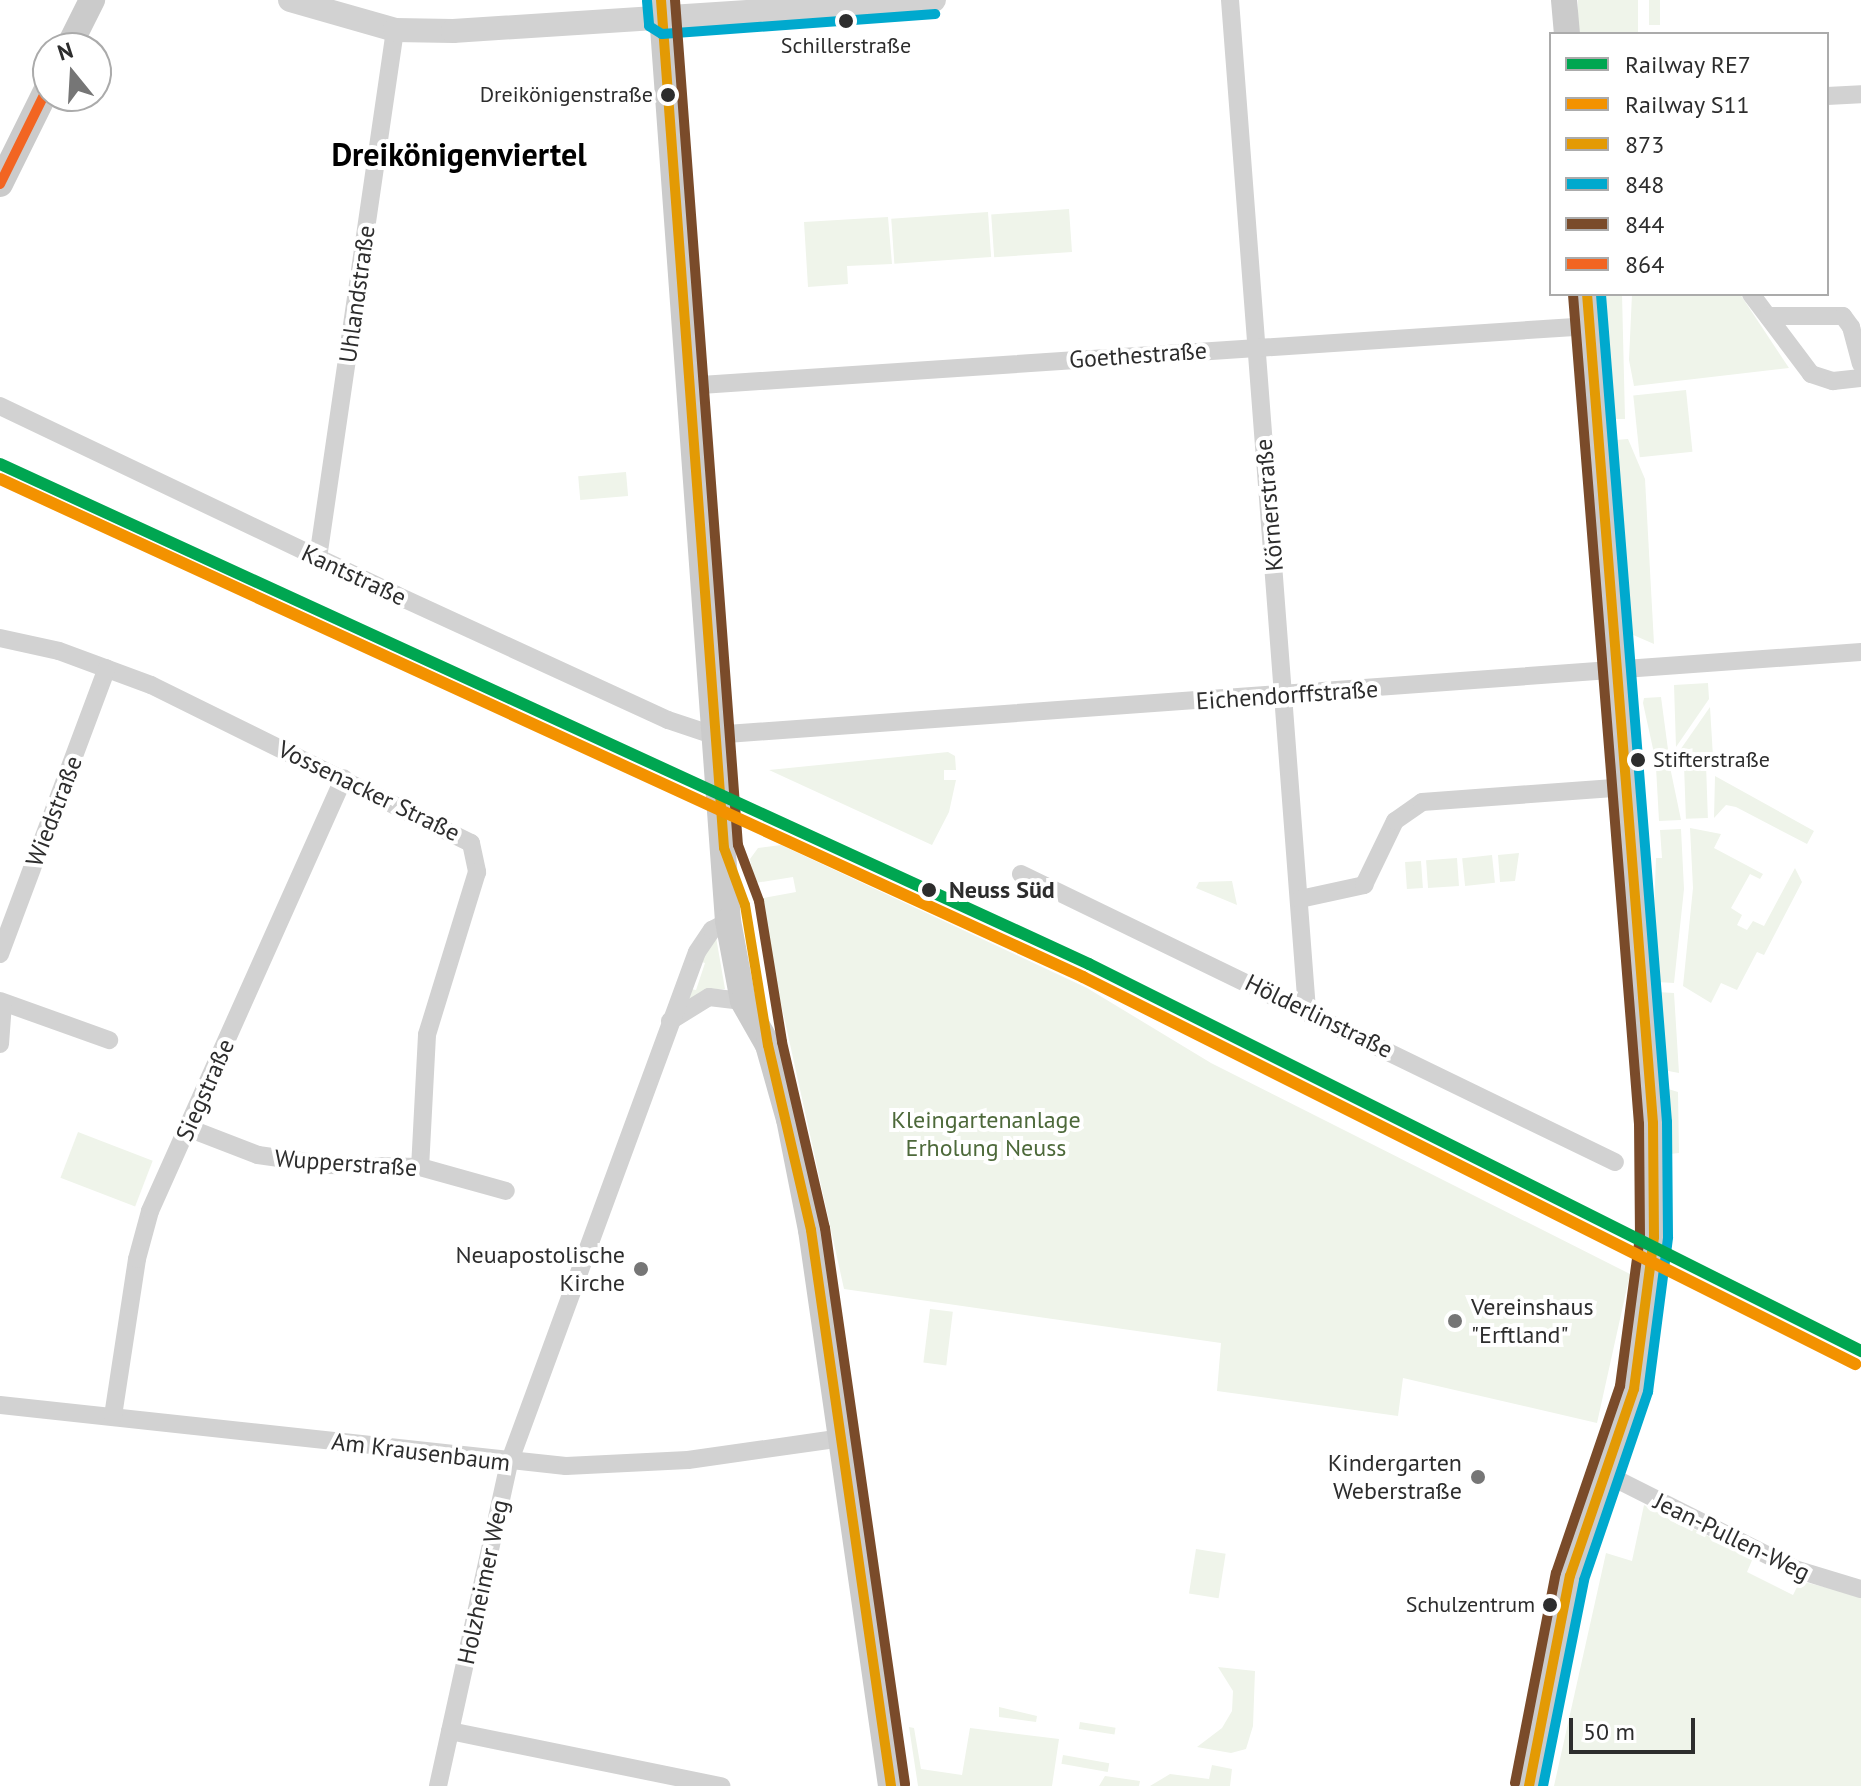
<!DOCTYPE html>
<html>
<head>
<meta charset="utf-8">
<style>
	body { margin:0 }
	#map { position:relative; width:1861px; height:1786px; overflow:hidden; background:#fff; font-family:"PT Sans",sans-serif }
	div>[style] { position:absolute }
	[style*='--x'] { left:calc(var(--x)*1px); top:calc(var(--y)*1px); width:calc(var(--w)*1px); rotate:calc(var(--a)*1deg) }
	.green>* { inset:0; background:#eff4ea; transform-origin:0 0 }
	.minor>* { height:18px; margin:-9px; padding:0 9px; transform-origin:9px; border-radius:9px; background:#d2d2d2 }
	.tertiary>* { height:24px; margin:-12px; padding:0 12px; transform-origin:12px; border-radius:12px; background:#d2d2d2 }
	.secondary>* { height:26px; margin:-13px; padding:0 13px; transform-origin:13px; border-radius:13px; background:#cbcbcb }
	.bus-1>* { height:10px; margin:-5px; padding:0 5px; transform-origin:5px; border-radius:5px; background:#e39a04 }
	.bus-2>* { height:10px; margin:-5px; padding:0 5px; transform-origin:5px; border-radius:5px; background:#00a9ce }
	.bus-3>* { height:10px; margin:-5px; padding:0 5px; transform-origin:5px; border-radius:5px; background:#7a4b2a }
	.bus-4>* { height:10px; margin:-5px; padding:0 5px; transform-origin:5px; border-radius:5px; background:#f26522 }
	.rail-1>* { height:12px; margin:-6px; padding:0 6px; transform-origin:6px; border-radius:6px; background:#00a651 }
	.rail-2>* { height:12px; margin:-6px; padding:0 6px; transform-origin:6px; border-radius:6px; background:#f39200 }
	.dots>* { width:22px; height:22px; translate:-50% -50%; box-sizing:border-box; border:4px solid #fff; border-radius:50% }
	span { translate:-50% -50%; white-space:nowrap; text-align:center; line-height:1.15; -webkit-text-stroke:8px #fff; paint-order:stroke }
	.bus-label { font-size:22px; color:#2d2d2d }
	.right { translate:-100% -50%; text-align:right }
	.left { translate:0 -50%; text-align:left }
	.street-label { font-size:24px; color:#2d2d2d }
	.stop-label { font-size:24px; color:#2d2d2d; font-weight:700 }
	.park-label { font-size:24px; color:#4d693a }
	.poi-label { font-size:24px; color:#2d2d2d }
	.district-label { font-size:32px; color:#000; font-weight:700 }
	.legend { position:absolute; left:1549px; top:32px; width:280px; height:264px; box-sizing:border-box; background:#fff; border:2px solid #ababab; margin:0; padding:10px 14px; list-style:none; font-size:24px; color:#2d2d2d }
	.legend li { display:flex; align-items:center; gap:16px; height:40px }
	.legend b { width:40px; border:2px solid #ababab }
	.north { position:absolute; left:32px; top:32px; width:80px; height:80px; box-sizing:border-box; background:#fff; border:2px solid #ababab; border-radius:50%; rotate:342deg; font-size:22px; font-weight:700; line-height:32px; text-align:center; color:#2d2d2d }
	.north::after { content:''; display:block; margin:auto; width:28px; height:36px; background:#767676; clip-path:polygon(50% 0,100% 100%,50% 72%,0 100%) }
	.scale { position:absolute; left:1569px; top:1718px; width:126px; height:36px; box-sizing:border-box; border:4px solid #2d2d2d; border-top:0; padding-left:10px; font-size:24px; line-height:28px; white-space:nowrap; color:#2d2d2d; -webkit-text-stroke:6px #fff; paint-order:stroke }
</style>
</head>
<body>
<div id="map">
	<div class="green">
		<div style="left:1578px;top:0;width:60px;height:34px"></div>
		<div style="left:1649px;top:0;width:11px;height:25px"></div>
		<div style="left:1069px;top:209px;width:43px;height:78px;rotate:86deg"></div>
		<div style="left:988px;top:212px;width:45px;height:97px;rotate:86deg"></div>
		<div style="clip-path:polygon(888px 217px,892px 264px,847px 266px,848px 284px,808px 287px,804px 222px)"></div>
		<div style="clip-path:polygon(1602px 294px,1622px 294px,1625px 419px,1614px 419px)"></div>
		<div style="clip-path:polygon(1632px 294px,1740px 294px,1789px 368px,1634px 386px,1629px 360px)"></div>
		<div style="left:1686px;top:390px;width:62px;height:53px;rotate:84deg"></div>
		<div style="clip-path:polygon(1628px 439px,1645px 479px,1654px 644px,1631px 634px,1616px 440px)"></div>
		<div style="left:626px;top:472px;width:24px;height:48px;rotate:85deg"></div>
		<div style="clip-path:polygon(1708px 683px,1709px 699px,1676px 747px,1674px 685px)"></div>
		<div style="clip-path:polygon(1661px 697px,1669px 757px,1655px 758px,1643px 703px,1644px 698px)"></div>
		<div style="clip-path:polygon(1710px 707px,1713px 757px,1682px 762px,1678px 753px)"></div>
		<div style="clip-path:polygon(948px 752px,955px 756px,956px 770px,944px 770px,944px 780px,956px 780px,949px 812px,932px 845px,769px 770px)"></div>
		<div style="left:1706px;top:764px;width:54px;height:22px;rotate:88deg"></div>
		<div style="clip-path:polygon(1656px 767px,1670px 767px,1681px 820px,1659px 821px)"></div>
		<div style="clip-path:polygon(1715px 776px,1814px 831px,1807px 844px,1736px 807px,1726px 805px,1714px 818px)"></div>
		<div style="clip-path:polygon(1690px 828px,1721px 834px,1714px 848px,1763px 874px,1760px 879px,1750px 874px,1731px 908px,1742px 915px,1737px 925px,1747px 930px,1753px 921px,1764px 926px,1795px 868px,1802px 882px,1764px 955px,1757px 952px,1737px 990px,1721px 983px,1711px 1003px,1683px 986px,1693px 888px)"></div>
		<div style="clip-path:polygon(1681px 829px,1684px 889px,1674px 983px,1657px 982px,1654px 910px,1656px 858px,1662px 858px,1660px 830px)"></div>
		<div style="clip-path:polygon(781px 845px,1087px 988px,1211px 1063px,1630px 1274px,1597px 1423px,1403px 1378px,1398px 1416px,1217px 1391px,1221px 1343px,844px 1289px,758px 899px,796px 892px,793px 877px,755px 883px,750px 859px,758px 848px)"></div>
		<div style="clip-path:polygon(1519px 853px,1515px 881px,1500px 882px,1498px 855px)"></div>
		<div style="left:1492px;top:855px;width:28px;height:30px;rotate:84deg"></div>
		<div style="left:1457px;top:858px;width:28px;height:31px;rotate:86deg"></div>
		<div style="left:1421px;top:861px;width:27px;height:16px;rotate:86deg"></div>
		<div style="clip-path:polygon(1232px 881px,1237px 905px,1196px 888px,1199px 882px)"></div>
		<div style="clip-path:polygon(716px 937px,725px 989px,707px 990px,685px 1002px,690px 989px,696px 990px,705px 963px,699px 961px)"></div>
		<div style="clip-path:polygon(1657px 992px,1674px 993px,1679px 1073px,1663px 1070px)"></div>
		<div style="clip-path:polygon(1665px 1088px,1678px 1092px,1679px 1153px,1670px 1154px)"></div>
		<div style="left:78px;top:1132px;width:80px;height:49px;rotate:21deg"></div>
		<div style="left:930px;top:1309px;width:23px;height:54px;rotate:7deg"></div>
		<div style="clip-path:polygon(1644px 1505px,1753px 1558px,1747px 1572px,1793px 1595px,1800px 1581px,1861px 1596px,1861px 1786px,1554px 1786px,1606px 1553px,1632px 1561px)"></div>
		<div style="left:1196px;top:1549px;width:30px;height:45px;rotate:9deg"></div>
		<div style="clip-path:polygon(1218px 1667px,1255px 1671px,1253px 1726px,1246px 1749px,1231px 1753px,1197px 1747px,1222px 1728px,1232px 1711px,1233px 1691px)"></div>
		<div style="clip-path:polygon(999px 1707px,1037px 1716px,1036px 1722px,999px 1717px)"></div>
		<div style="left:1080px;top:1722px;width:36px;height:7px;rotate:9deg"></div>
		<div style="clip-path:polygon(909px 1727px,914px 1728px,921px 1769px,962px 1775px,970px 1728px,1059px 1739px,1052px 1786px,918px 1786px)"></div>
		<div style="left:1063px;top:1755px;width:47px;height:9px;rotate:10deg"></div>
		<div style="clip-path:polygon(1212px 1765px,1232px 1769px,1230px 1786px,1150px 1786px,1170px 1774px,1209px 1779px)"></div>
		<div style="clip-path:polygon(1105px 1776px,1140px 1781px,1139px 1786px,1099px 1786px)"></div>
	</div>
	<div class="minor">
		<div style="--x:1230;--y:0;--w:1012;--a:85.64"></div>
		<div style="--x:1827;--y:96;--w:34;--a:-3"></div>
		<div style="--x:1751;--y:294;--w:100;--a:53.1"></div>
		<div style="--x:1811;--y:374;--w:23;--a:18"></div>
		<div style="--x:1833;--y:381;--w:28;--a:-6"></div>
		<div style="--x:1768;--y:316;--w:75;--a:0"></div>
		<div style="--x:1843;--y:316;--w:14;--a:54"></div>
		<div style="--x:1851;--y:327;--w:38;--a:75"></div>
		<div style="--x:686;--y:386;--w:906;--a:-3.8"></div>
		<div style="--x:0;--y:406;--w:439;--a:25.5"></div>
		<div style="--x:396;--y:595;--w:299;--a:24.7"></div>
		<div style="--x:668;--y:720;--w:47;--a:18.4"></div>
		<div style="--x:713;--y:735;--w:1151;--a:-4.14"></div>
		<div style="--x:318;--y:558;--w:534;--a:-81.7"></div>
		<div style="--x:0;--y:638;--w:60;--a:12.4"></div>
		<div style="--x:59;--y:651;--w:98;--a:20.3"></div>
		<div style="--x:151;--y:685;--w:357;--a:26.3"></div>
		<div style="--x:471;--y:843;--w:30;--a:78"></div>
		<div style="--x:477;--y:872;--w:170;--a:107.1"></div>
		<div style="--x:427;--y:1035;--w:132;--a:93"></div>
		<div style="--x:1021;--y:874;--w:660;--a:25.87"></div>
		<div style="--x:1300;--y:899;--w:66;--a:-12.3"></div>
		<div style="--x:1364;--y:885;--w:71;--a:-64.2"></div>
		<div style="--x:1395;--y:821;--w:33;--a:-35"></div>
		<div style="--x:1422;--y:802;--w:206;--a:-4.2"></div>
		<div style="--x:0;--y:954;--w:305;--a:-69.5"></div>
		<div style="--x:0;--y:1001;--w:116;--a:19.7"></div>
		<div style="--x:670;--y:1021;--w:46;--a:-31.6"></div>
		<div style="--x:709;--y:997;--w:34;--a:7"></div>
		<div style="--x:0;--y:1044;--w:41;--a:-85.8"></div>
		<div style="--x:188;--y:1128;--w:75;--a:21.1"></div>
		<div style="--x:258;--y:1155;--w:71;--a:8.1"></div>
		<div style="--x:328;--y:1165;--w:92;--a:1.2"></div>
		<div style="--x:420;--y:1167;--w:89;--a:15.6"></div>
		<div style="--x:0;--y:1405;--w:569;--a:6.15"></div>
		<div style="--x:566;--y:1466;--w:122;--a:-2.8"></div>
		<div style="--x:688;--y:1460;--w:156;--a:-8.1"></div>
		<div style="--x:113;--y:1416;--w:159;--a:-81.3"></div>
		<div style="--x:137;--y:1259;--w:50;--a:-74.8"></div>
		<div style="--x:150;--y:1211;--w:474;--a:-65.9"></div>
		<div style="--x:1606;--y:1474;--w:212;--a:26.7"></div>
		<div style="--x:1795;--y:1569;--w:69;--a:16.9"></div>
		<div style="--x:450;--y:1731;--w:277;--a:11.5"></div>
		<div style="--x:438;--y:1786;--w:331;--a:-77.6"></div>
		<div style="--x:509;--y:1463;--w:544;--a:-69.8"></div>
		<div style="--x:697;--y:952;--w:27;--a:-56"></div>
		<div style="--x:712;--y:930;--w:18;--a:-29"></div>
	</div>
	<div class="tertiary">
		<div style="--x:290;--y:0;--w:109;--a:15.9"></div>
		<div style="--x:395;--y:30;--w:58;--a:1"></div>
		<div style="--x:453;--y:31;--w:482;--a:-3.7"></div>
	</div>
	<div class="secondary">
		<div style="--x:661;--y:0;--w:923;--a:85.84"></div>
		<div style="--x:728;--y:921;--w:81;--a:79.4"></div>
		<div style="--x:743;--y:1001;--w:51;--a:60.4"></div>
		<div style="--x:768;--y:1045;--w:77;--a:74.2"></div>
		<div style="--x:789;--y:1119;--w:113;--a:78.8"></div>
		<div style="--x:811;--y:1230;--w:562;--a:81.81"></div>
		<div style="--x:1564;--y:0;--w:34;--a:85"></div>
		<div style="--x:68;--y:48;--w:54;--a:-63.4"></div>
		<div style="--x:0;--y:184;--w:108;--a:-63.7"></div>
		<div style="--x:1529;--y:1786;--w:214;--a:-79"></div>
		<div style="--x:1570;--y:1576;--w:198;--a:-71.1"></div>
		<div style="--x:1634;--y:1389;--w:153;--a:-82.5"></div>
		<div style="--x:1654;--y:1237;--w:114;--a:-90.5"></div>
		<div style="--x:1653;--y:1123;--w:832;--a:-94.55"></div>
	</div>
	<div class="bus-1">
		<div style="--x:661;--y:0;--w:850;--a:85.75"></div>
		<div style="--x:724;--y:848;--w:61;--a:69.8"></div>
		<div style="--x:745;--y:905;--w:142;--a:80.7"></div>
		<div style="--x:768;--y:1045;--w:190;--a:76.9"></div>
		<div style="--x:811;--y:1230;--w:562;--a:81.81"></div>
		<div style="--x:1529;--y:1786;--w:214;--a:-79"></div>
		<div style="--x:1570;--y:1576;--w:198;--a:-71.1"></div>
		<div style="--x:1634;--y:1389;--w:153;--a:-82.5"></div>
		<div style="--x:1654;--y:1237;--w:114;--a:-90.5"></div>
		<div style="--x:1653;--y:1123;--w:832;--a:-94.55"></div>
	</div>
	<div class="bus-2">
		<div style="--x:647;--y:1;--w:25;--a:85"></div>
		<div style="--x:649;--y:26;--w:15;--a:32"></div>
		<div style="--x:662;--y:34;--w:274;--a:-4.2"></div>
		<div style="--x:1543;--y:1786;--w:210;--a:-78.7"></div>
		<div style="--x:1584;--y:1580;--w:199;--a:-71.2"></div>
		<div style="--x:1648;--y:1392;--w:156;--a:-82.6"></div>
		<div style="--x:1668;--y:1237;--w:115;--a:-90.5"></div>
		<div style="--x:1667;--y:1122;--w:831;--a:-94.56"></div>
	</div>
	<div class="bus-3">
		<div style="--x:675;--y:0;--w:847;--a:85.74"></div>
		<div style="--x:738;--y:845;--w:60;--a:69.4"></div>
		<div style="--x:759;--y:901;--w:143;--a:80.7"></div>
		<div style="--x:782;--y:1042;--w:191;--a:77"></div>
		<div style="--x:825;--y:1228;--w:562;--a:81.81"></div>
		<div style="--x:1515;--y:1783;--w:214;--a:-79"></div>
		<div style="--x:1556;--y:1573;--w:198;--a:-71.1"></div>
		<div style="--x:1620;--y:1386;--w:151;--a:-82.4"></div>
		<div style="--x:1640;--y:1236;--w:112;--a:-90.5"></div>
		<div style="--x:1639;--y:1124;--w:832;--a:-94.55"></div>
	</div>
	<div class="bus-4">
		<div style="--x:0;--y:184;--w:108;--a:-63.7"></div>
	</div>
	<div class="rail-1">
		<div style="--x:0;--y:464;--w:1198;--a:24.66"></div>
		<div style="--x:1089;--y:964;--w:864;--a:26.62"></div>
	</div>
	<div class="rail-2">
		<div style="--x:0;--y:479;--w:1192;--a:24.69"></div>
		<div style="--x:1083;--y:977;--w:864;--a:26.62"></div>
	</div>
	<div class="dots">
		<div style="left:846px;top:21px;background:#2d2d2d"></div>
		<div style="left:668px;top:95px;background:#2d2d2d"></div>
		<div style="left:1638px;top:760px;background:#2d2d2d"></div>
		<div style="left:929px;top:890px;background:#2d2d2d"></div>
		<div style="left:641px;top:1269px;background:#767676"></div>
		<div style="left:1455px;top:1321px;background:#767676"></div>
		<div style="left:1478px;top:1477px;background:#767676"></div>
		<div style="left:1550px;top:1605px;background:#2d2d2d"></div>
	</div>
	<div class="bus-label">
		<span style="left:846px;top:46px">Schillerstraße</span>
		<span class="right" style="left:653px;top:95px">Dreikönigenstraße</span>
		<span class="left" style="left:1653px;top:760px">Stifterstraße</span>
		<span class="right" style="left:1535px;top:1605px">Schulzentrum</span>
	</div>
	<div class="street-label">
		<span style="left:357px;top:294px;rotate:-82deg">Uhlandstraße</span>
		<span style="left:1138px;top:355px;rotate:-4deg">Goethestraße</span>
		<span style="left:1269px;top:505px;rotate:-95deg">Körnerstraße</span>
		<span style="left:354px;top:575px;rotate:25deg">Kantstraße</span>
		<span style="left:1287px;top:695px;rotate:-4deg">Eichendorffstraße</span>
		<span style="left:369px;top:791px;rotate:26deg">Vossenacker Straße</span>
		<span style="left:54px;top:811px;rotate:-69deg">Wiedstraße</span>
		<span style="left:1319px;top:1016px;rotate:26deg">Hölderlinstraße</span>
		<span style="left:205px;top:1090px;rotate:-66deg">Siegstraße</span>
		<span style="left:346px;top:1163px;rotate:4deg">Wupperstraße</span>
		<span style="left:421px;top:1452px;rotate:7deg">Am Krausenbaum</span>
		<span style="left:1732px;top:1537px;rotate:26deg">Jean-Pullen-Weg</span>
		<span style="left:483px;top:1582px;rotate:-78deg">Holzheimer Weg</span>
	</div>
	<div class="stop-label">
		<span class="left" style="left:949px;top:890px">Neuss Süd</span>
	</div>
	<div class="park-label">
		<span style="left:986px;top:1134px">Kleingartenanlage<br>Erholung Neuss</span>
	</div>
	<div class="poi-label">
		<span class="right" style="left:625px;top:1269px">Neuapostolische<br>Kirche</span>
		<span class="left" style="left:1471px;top:1321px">Vereinshaus<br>"Erftland"</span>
		<span class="right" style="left:1462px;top:1477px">Kindergarten<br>Weberstraße</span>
	</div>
	<div class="district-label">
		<span style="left:459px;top:154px">Dreikönigenviertel</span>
	</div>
	<ul class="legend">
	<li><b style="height:10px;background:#00a651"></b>Railway RE7</li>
	<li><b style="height:10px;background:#f39200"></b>Railway S11</li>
	<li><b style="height:10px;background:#e39a04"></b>873</li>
	<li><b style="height:10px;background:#00a9ce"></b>848</li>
	<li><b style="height:10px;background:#7a4b2a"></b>844</li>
	<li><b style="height:10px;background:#f26522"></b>864</li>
	</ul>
	<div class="north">N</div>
	<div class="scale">50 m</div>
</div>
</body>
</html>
